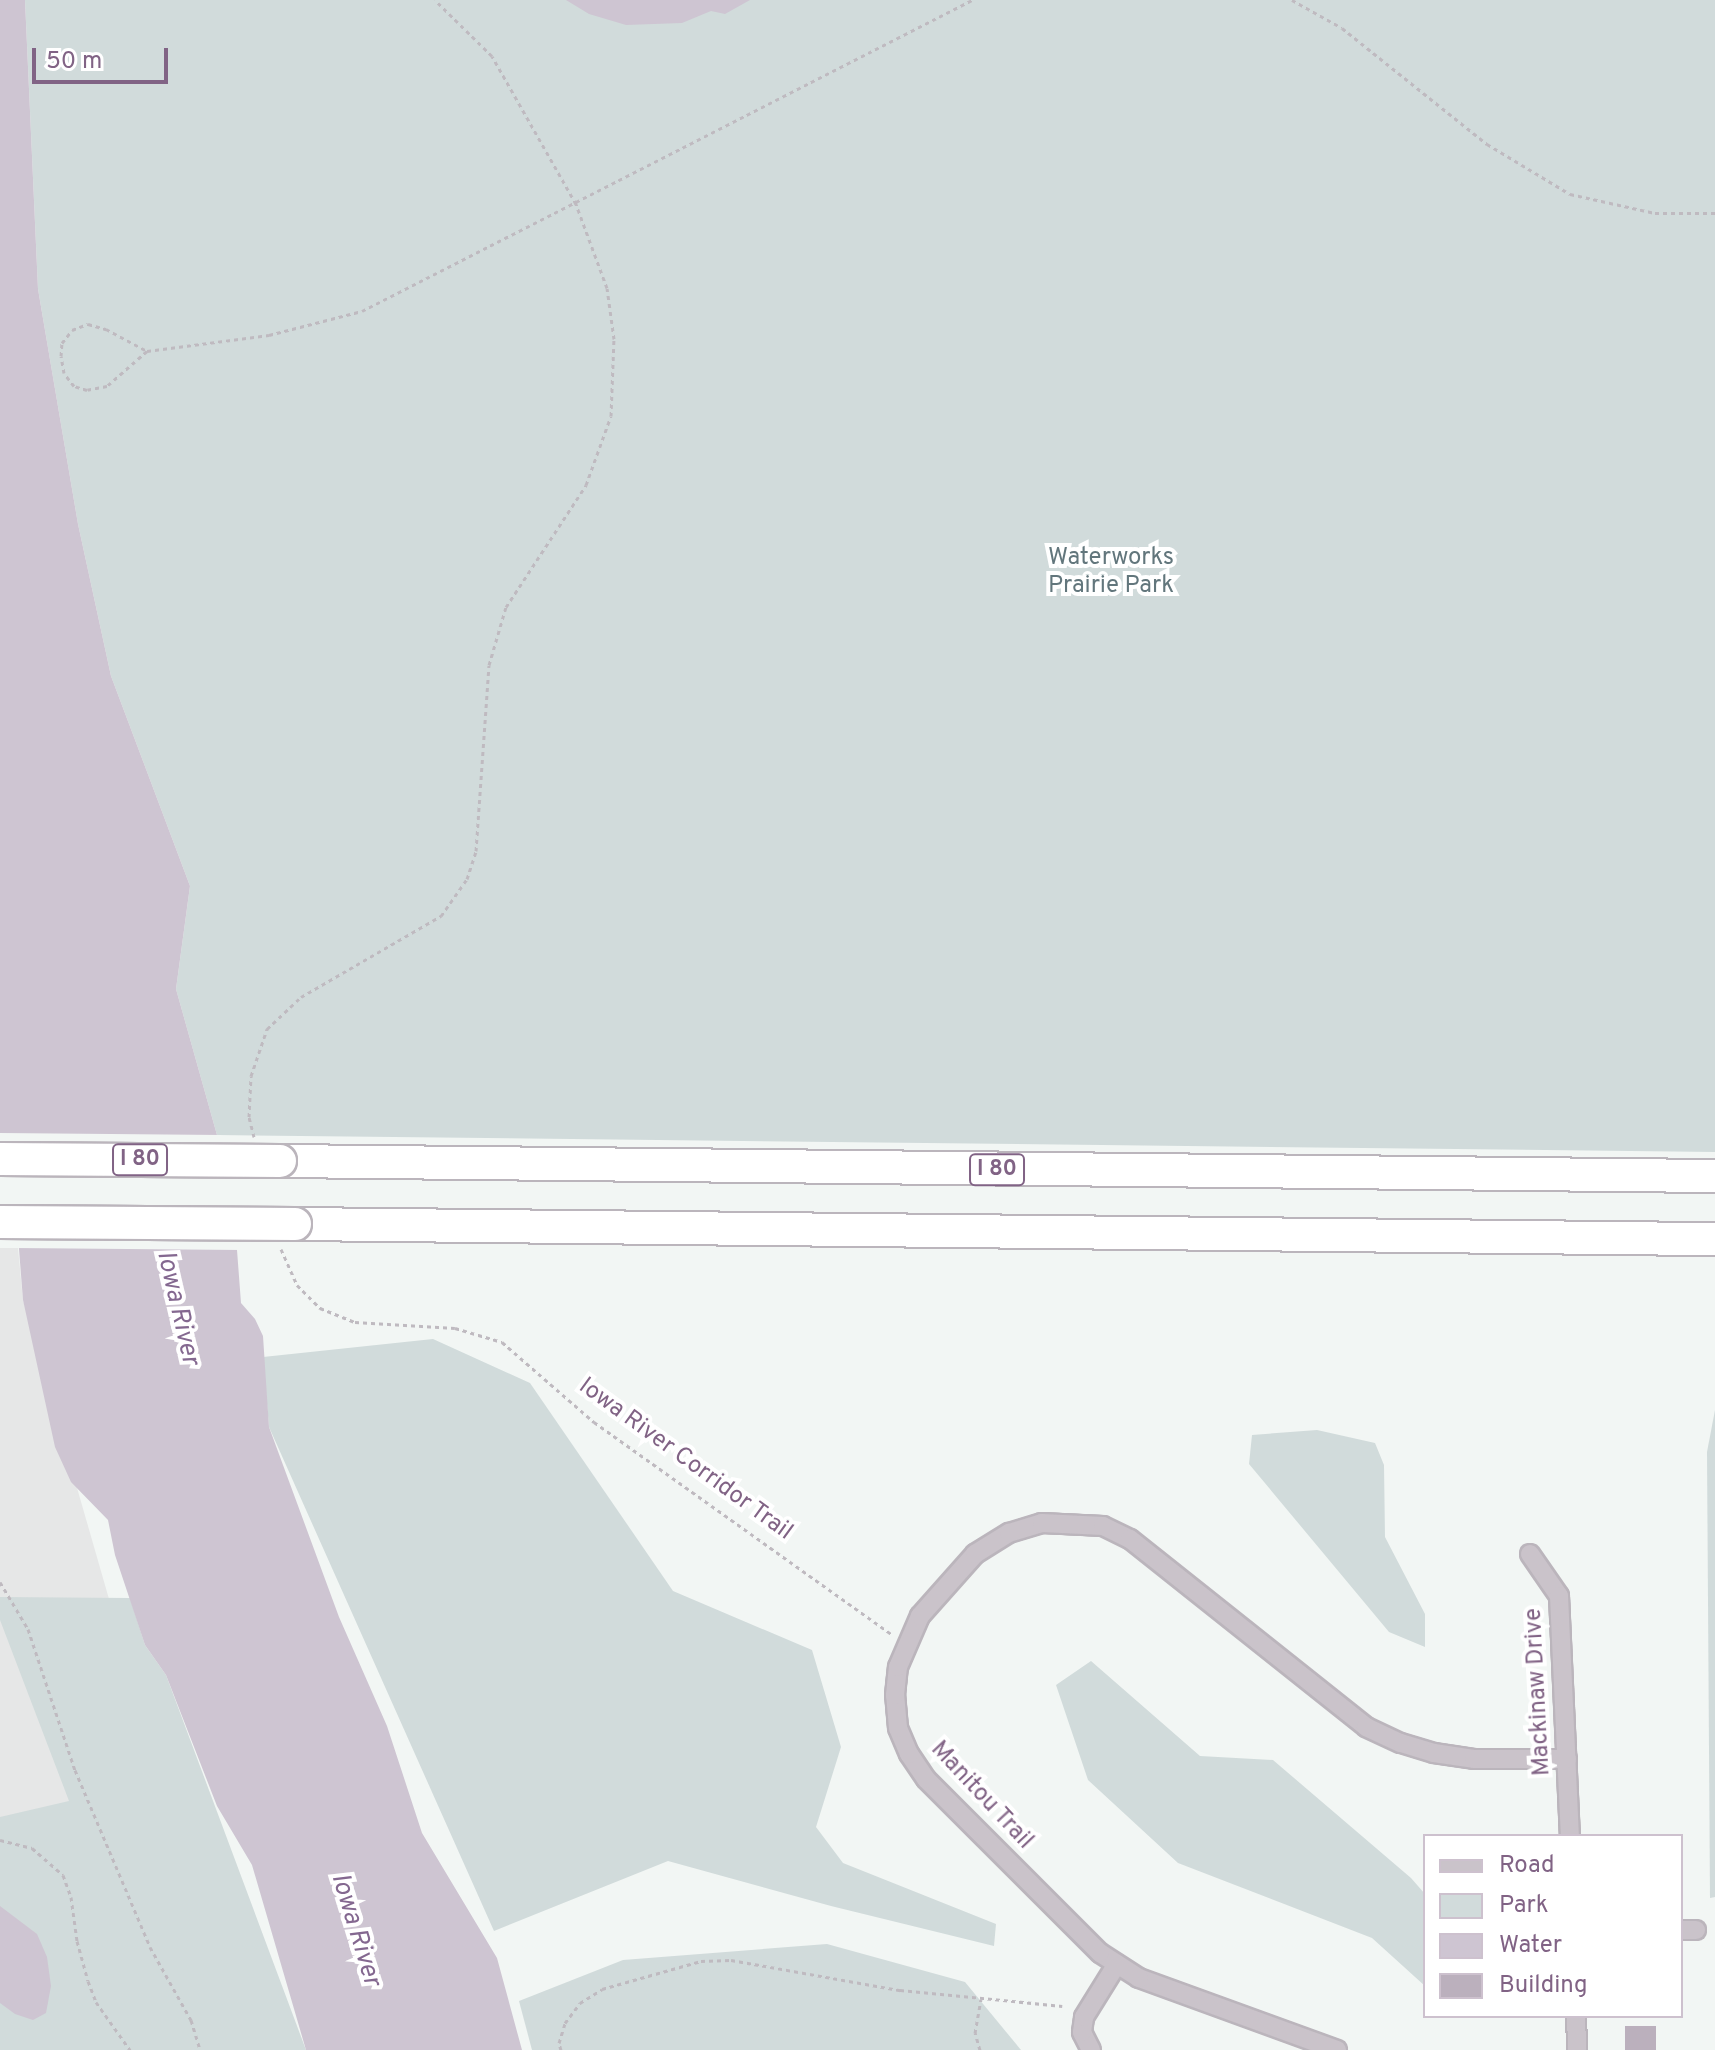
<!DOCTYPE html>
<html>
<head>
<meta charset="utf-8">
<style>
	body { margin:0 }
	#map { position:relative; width:1715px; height:2050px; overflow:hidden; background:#f2f6f4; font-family:Overpass,sans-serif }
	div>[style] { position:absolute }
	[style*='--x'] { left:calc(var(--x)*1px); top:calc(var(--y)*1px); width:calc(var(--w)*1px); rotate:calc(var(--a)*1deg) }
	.built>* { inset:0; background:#e6e7e7 }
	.green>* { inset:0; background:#d1dbdb }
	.water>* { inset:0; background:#cec5d2 }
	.pier>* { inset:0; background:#f2f6f4 }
	.building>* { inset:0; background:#bbb0bd; transform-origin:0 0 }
	.path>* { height:3px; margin-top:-1.5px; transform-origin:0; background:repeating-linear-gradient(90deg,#bfbac0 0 4px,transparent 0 8px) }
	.roads { filter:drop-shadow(2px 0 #bbb5bc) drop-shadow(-2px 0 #bbb5bc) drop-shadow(0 2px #bbb5bc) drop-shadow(0 -2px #bbb5bc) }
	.minor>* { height:18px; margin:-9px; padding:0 9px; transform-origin:9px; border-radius:9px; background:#cac3ca }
	.motorway>* { height:32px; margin:-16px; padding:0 16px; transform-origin:16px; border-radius:16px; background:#fff }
	.bridges { filter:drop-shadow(2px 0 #bbb5bc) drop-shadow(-2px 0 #bbb5bc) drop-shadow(0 2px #bbb5bc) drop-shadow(0 -2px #bbb5bc) }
	.motorway-bridge>* { height:32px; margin:-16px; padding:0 16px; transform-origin:16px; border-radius:16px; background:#fff }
	span { translate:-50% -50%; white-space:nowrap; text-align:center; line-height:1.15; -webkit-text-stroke:8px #fff; paint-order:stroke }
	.shield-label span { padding:2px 6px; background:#fff; border:2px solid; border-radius:6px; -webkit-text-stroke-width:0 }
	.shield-label { font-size:22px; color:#816385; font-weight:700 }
	.park-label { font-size:24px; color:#62767c }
	.street-label { font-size:24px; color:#816385 }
	.water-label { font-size:26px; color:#846890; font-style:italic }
	.legend { position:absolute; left:1423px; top:1834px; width:260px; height:184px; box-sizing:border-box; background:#fff; border:2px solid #cdc1ce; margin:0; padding:10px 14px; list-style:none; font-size:24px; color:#816385 }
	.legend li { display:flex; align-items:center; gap:16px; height:40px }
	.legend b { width:40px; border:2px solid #cdc1ce }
	.scale { position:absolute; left:32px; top:48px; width:136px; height:36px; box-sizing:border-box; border:4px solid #816385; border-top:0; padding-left:10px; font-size:24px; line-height:28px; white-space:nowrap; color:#816385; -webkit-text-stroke:6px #fff; paint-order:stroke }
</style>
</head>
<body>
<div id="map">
	<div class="built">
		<div style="clip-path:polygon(0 1248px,18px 1248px,23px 1300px,214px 1964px,0 2050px)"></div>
	</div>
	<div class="green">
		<div style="clip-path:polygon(25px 0,1715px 0,1715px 1152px,217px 1135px,176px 989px,190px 886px,111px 676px,78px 524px,38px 289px)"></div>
		<div style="clip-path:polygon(433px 1339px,530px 1383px,673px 1591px,812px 1650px,841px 1747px,816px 1827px,843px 1863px,996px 1924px,994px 1946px,831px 1906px,668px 1861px,494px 1931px,269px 1427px,263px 1357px)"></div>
		<div style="clip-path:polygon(1715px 1410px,1715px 1897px,1710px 1898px,1707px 1452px)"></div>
		<div style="clip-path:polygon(1317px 1430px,1375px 1443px,1384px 1465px,1385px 1537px,1425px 1614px,1425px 1647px,1389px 1632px,1249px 1464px,1252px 1435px)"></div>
		<div style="clip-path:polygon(0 1597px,130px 1598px,145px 1645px,166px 1675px,306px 2050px,0 2050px,0 1817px,69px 1801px,0 1620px)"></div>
		<div style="clip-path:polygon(1091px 1661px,1200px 1756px,1273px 1760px,1411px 1878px,1425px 1894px,1425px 1986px,1372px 1938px,1178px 1863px,1088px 1780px,1056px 1685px)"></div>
		<div style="clip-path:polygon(827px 1944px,965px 1982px,1021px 2050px,532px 2050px,519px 2001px,623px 1960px)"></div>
	</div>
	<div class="water">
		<div style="clip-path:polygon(0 0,25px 0,38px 289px,78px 524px,111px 676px,190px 886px,176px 989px,217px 1135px,237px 1250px,241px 1303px,255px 1319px,263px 1336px,269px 1427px,339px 1617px,387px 1726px,422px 1833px,497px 1958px,522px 2050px,306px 2050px,252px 1865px,217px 1806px,166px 1675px,145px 1645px,115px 1555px,108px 1520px,71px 1482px,55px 1447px,23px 1300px,17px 1224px,0 1136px)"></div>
		<div style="clip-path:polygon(566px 0,750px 0,725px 14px,711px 11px,682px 23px,626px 25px,589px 14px)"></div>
		<div style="clip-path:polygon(0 1906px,37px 1934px,47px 1957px,51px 1986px,46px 2013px,33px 2020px,15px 2014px,0 2003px)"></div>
	</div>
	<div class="pier">
		<div style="clip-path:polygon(0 1133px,221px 1135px,241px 1250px,14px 1248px,0 1156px)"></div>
	</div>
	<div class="building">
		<div style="left:1656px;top:2026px;width:24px;height:31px;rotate:90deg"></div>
	</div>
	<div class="path">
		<div style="--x:1292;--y:0;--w:57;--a:29.2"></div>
		<div style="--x:1342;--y:28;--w:186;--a:38.7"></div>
		<div style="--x:1487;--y:144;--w:97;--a:31.1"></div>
		<div style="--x:1570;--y:194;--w:87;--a:12.6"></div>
		<div style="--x:1655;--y:213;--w:60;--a:0"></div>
		<div style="--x:147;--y:351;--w:53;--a:138.8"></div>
		<div style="--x:107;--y:386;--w:20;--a:169"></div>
		<div style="--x:87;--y:390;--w:14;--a:-163"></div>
		<div style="--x:74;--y:386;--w:16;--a:-128"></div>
		<div style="--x:64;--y:373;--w:17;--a:-100"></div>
		<div style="--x:61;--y:356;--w:13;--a:-86"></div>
		<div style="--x:62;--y:343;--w:16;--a:-52"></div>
		<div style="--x:72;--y:330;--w:17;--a:-21"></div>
		<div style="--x:88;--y:324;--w:19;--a:16"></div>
		<div style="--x:106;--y:329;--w:47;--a:28.2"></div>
		<div style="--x:147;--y:351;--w:123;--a:-7.5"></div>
		<div style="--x:269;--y:335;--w:96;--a:-14.5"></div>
		<div style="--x:362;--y:311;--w:685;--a:-27.01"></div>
		<div style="--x:254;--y:1137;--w:21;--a:-104"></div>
		<div style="--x:249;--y:1117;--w:41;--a:-87.2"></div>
		<div style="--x:251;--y:1076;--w:50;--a:-71.2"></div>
		<div style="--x:267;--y:1029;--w:47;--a:-43.3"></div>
		<div style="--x:301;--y:997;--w:162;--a:-30.1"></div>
		<div style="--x:441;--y:916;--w:45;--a:-54.9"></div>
		<div style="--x:467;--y:879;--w:29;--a:-72"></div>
		<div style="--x:476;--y:851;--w:186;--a:-86"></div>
		<div style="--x:489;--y:665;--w:60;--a:-73.7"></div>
		<div style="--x:506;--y:607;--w:146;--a:-56.7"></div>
		<div style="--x:586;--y:485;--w:73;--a:-70.1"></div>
		<div style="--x:611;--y:416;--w:77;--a:-87.8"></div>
		<div style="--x:614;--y:339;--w:51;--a:-97.8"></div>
		<div style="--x:607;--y:288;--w:90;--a:-110.3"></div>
		<div style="--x:576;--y:204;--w:170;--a:-119.6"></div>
		<div style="--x:492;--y:56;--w:80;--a:-135.5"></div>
		<div style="--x:281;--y:1249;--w:39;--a:66"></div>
		<div style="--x:297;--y:1285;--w:33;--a:45"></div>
		<div style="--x:320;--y:1308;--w:38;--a:22"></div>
		<div style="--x:355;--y:1322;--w:100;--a:3.4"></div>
		<div style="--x:455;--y:1328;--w:49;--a:16.6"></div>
		<div style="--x:502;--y:1342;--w:122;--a:41"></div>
		<div style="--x:594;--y:1422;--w:367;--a:35.5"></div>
		<div style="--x:0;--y:1582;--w:55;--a:59.2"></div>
		<div style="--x:28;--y:1629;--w:149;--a:71.6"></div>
		<div style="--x:75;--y:1770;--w:192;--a:67"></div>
		<div style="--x:150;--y:1947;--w:84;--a:60.7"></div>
		<div style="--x:191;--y:2020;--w:31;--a:73"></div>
		<div style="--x:0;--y:1840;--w:33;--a:14"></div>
		<div style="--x:32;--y:1848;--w:41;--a:41.1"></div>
		<div style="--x:63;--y:1875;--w:23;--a:70"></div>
		<div style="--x:71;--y:1897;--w:44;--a:82.2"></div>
		<div style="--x:77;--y:1941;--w:41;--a:74.6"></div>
		<div style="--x:88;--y:1981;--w:22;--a:69"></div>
		<div style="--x:96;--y:2002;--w:59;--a:54.7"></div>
		<div style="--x:561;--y:2050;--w:7;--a:-106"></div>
		<div style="--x:559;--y:2043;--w:21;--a:-73"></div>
		<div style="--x:565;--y:2023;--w:25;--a:-53"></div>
		<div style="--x:580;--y:2003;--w:26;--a:-32"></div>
		<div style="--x:602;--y:1989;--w:103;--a:-15.8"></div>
		<div style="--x:701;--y:1961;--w:30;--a:-2"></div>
		<div style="--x:731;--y:1960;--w:172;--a:10.1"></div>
		<div style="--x:900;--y:1990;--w:163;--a:5.6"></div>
		<div style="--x:980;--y:2050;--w:18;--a:-106"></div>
		<div style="--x:975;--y:2033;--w:34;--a:-80"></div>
	</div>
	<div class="roads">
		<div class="minor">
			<div style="--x:1530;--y:1554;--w:51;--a:55.4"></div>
			<div style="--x:1559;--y:1596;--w:240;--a:87.4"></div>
			<div style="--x:1681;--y:1930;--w:15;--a:0"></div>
			<div style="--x:1576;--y:2016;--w:34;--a:88"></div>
			<div style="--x:1091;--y:2050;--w:20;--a:-117"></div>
			<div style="--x:1082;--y:2032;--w:15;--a:-82"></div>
			<div style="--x:1084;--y:2017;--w:62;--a:-58.1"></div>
			<div style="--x:1337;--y:2050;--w:211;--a:-160"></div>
			<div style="--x:1139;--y:1978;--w:46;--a:-147.3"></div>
			<div style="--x:1100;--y:1953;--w:246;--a:-135"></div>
			<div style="--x:926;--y:1779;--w:30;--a:-124"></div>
			<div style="--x:909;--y:1754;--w:28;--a:-113"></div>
			<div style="--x:898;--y:1728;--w:33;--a:-95"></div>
			<div style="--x:895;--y:1695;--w:28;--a:-84"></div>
			<div style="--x:898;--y:1667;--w:56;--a:-66.7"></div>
			<div style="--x:920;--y:1616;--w:83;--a:-48.4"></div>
			<div style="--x:975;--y:1554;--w:40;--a:-32"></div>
			<div style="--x:1009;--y:1533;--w:34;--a:-17"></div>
			<div style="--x:1042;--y:1523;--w:61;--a:2.8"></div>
			<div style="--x:1103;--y:1526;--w:30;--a:26"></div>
			<div style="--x:1130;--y:1539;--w:302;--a:38.5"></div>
			<div style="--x:1366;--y:1727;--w:38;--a:25"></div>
			<div style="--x:1401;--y:1743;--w:34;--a:17"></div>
			<div style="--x:1434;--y:1753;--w:40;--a:8.5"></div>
			<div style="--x:1474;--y:1759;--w:93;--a:0"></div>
		</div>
		<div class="motorway">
			<div style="--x:280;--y:1161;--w:1435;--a:0.6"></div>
			<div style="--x:295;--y:1224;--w:1420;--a:0.61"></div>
		</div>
	</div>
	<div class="bridges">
		<div class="motorway-bridge">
			<div style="--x:0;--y:1159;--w:280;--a:0.4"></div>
			<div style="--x:0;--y:1222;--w:295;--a:0.4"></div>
		</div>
	</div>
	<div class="shield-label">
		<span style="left:140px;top:1160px">I 80</span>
		<span style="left:997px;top:1170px">I 80</span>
	</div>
	<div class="park-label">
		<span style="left:1111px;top:573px">Waterworks<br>Prairie Park</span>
	</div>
	<div class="street-label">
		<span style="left:685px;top:1460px;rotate:36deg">Iowa River Corridor Trail</span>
		<span style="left:1539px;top:1692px;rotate:-93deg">Mackinaw Drive</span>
		<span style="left:981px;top:1796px;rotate:47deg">Manitou Trail</span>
	</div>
	<div class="water-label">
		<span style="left:177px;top:1308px;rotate:77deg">Iowa River</span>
		<span style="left:355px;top:1930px;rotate:73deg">Iowa River</span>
	</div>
	<ul class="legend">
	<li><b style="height:10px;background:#cac3ca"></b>Road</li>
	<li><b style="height:22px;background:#d1dbdb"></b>Park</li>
	<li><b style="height:22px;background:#cec5d2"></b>Water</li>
	<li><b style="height:22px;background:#bbb0bd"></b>Building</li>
	</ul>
	<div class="scale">50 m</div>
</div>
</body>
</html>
